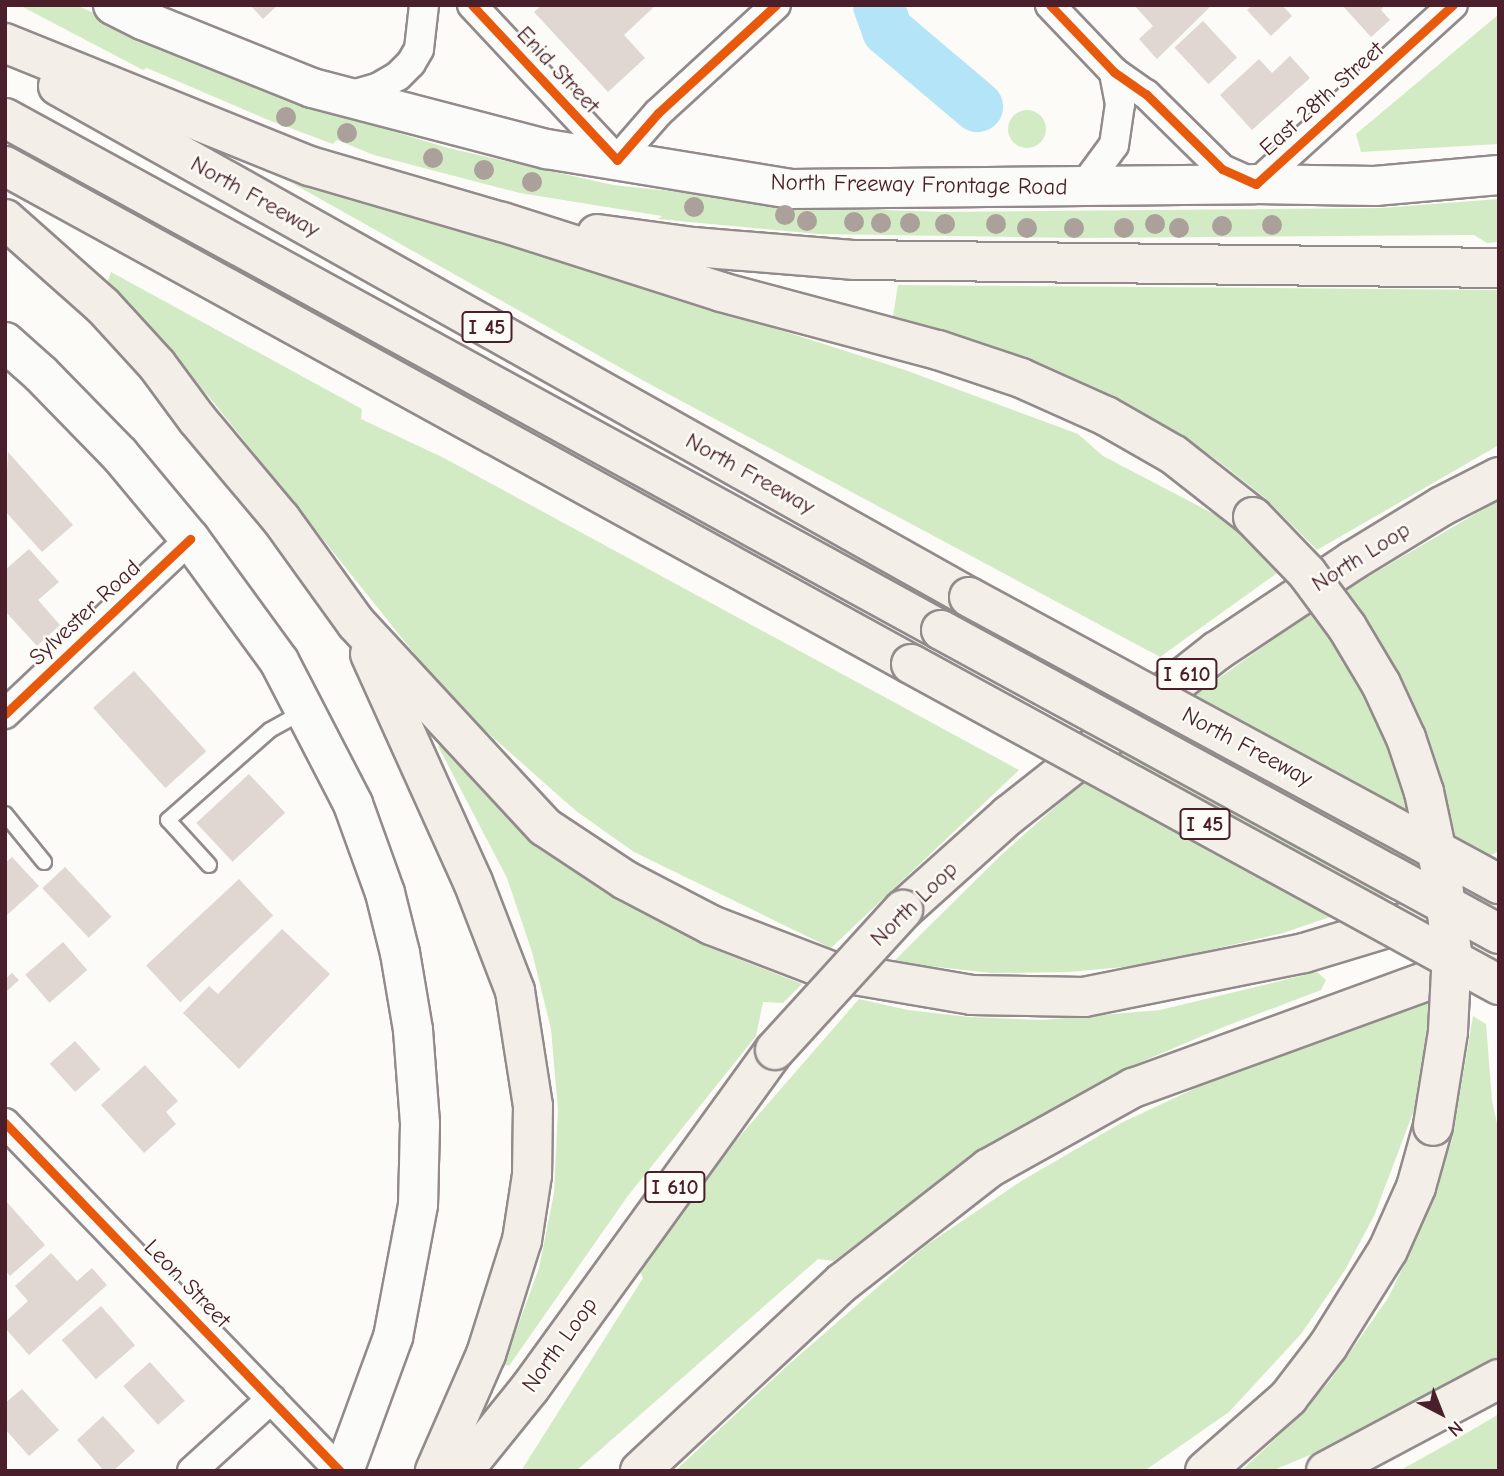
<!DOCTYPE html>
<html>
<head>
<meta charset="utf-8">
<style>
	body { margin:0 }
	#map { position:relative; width:1504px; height:1476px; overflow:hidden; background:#fcfbf8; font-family:"Comic Neue",sans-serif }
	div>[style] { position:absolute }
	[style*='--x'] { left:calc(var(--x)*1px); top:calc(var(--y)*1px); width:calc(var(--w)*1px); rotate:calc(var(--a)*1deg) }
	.green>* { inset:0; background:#d3ebc5 }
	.round { border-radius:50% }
	.river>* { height:51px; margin:-25.5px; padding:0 25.5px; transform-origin:25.5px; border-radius:25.5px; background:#b4e4f7 }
	.building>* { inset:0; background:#e0d6d2; transform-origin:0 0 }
	.roads { filter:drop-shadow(2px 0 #928a8b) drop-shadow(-2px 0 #928a8b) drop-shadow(0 2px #928a8b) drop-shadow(0 -2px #928a8b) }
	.service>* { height:14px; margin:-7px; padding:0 7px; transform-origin:7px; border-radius:7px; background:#fbfbf9 }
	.minor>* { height:28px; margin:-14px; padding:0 14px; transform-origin:14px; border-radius:14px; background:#fbfbf9 }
	.secondary>* { height:38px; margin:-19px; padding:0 19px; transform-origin:19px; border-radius:19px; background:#fbfbf9 }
	.motorway>* { height:38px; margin:-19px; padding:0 19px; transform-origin:19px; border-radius:19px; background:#f3eee8 }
	.bridges { filter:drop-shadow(2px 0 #928a8b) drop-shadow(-2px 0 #928a8b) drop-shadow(0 2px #928a8b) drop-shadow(0 -2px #928a8b) }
	.motorway-bridge>* { height:38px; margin:-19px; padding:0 19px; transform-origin:19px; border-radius:19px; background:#f3eee8 }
	.cycleway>* { height:9px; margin:-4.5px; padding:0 4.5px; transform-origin:4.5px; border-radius:4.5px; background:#e8590c }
	.trees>* { width:20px; height:20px; margin:-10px; border-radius:50%; background:#aba19a }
	span { translate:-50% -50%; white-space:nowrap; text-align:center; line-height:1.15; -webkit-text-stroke:5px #fdfcf7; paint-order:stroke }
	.shield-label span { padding:2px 5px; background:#fdfcf7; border:2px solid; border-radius:5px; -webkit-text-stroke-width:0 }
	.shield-label { font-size:21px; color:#4a1f2b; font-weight:700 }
	.street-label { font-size:23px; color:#4a1f2b }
	.frame { position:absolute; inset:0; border:7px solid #4a1f2b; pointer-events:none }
	.north { position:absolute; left:1406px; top:1378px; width:70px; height:70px; -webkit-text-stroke:5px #fdfcf7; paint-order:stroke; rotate:138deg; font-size:19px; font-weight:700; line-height:28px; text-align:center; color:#4a1f2b }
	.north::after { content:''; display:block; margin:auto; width:24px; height:32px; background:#4a1f2b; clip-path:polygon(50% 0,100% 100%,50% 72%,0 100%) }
</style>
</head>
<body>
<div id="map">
	<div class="green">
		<div style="clip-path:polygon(19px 5px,76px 5px,262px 87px,359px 121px,448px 148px,613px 185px,828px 208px,943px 212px,1381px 208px,1499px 199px,1499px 242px,1487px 243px,1474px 235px,1078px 238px,818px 234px,658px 219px,662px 216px,520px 193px,374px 155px,337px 140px,333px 144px,266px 119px,147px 68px,143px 70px)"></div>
		<div style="clip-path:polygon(1499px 14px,1499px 144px,1361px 152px,1356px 134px)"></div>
		<div class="round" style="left:1008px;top:110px;width:38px;height:38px"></div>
		<div style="clip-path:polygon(276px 174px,561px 260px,905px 370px,1078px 434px,1103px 456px,1235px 525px,1280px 571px,1160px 657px,644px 381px)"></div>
		<div style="clip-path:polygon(111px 272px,362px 409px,361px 419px,444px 458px,1019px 770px,831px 948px,634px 852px,576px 811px,453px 702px,210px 398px,107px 283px)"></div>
		<div style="clip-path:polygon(898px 285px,1499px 290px,1499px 445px,1317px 550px,1264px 497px,1213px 457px,1158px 422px,1102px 392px,1040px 365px,893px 316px)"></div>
		<div style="clip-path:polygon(1499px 500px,1499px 851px,1457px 874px,1283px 933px,1146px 965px,1069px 972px,991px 973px,893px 962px,1000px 856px,1127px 743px,1332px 598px)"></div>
		<div style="clip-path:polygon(444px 744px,536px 835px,642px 913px,713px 949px,802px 984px,783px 1003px,763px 1002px,756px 1036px,627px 1197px,509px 1366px,504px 1364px,539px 1268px,554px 1193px,558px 1110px,551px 1029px,532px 952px,507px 878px,438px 746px)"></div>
		<div style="clip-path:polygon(1317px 972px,1326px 980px,1321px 990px,1221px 1028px,1127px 1068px,1076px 1095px,968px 1159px,834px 1261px,818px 1259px,576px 1471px,521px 1471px,643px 1278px,639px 1269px,732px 1145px,859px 999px,908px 1010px,969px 1017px,1043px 1020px,1160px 1010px)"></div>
		<div style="clip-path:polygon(1431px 1001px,1422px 1089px,1374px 1216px,1345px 1270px,1301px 1334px,1229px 1412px,1150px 1467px,1144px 1471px,675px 1471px,788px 1365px,925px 1246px,1023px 1180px,1121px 1123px,1198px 1087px)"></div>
		<div style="clip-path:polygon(1473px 1016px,1486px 1024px,1492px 1100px,1499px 1133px,1499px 1356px,1452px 1386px,1362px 1433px,1274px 1470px,1241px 1471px,1288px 1427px,1329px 1382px,1388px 1298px,1408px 1257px,1452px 1141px)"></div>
		<div style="clip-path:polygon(1499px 1414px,1499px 1471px,1399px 1471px,1458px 1438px)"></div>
	</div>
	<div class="river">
		<div style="--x:878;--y:5;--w:27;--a:70"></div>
		<div style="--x:887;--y:30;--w:118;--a:40.2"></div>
	</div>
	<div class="building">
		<div style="clip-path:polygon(250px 5px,278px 5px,263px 19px)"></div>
		<div style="clip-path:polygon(542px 5px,656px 5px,624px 35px,645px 58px,608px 92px,534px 12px)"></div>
		<div style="clip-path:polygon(1134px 5px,1212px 5px,1157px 59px,1139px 39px,1153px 26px)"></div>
		<div style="clip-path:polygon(1253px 5px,1282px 5px,1292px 16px,1271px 36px,1247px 10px)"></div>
		<div style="clip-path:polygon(1342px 5px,1385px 5px,1381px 10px,1390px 20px,1371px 37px)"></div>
		<div style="left:1203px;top:21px;width:50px;height:39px;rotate:47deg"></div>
		<div style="clip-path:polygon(1290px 56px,1310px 78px,1252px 130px,1220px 95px,1259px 59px,1272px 73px)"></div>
		<div style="clip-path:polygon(8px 452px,73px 525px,42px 552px,5px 511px)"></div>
		<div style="clip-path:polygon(29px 549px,59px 582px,38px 600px,60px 625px,37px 646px,5px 611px,5px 570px)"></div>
		<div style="left:134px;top:671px;width:108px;height:55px;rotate:48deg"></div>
		<div style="left:249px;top:774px;width:53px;height:72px;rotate:47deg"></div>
		<div style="clip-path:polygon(12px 857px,39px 886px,5px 917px,5px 863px)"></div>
		<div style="left:65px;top:867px;width:68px;height:31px;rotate:47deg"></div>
		<div style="left:239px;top:879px;width:50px;height:127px;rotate:47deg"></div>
		<div style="clip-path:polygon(282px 929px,330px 974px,239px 1069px,183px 1013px,209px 986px,218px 994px)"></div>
		<div style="left:63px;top:942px;width:37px;height:50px;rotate:49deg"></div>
		<div style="clip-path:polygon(12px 973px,19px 980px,5px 993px,5px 979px)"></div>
		<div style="left:75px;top:1041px;width:38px;height:34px;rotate:48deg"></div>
		<div style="clip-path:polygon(145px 1065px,178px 1101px,166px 1112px,176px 1124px,144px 1153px,101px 1105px)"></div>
		<div style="clip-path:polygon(5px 1200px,45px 1245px,10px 1276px,5px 1270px)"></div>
		<div style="clip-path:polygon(51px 1253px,77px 1281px,92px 1268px,107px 1285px,29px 1355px,5px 1328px,5px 1322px,28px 1301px,15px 1286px)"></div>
		<div style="left:101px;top:1306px;width:52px;height:52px;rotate:49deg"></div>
		<div style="left:150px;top:1362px;width:52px;height:36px;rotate:48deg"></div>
		<div style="clip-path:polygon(22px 1389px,59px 1430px,29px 1456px,5px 1429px,5px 1403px)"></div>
		<div style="clip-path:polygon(103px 1416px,135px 1451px,113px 1471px,104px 1471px,77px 1440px)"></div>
	</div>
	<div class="roads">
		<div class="service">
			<div style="--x:5;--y:814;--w:62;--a:50.9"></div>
			<div style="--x:209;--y:865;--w:61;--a:-132.3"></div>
			<div style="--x:168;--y:820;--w:136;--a:-41.4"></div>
			<div style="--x:270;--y:730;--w:37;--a:-29"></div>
		</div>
		<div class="minor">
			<div style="--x:472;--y:5;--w:212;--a:46.9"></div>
			<div style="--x:617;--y:160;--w:62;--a:-48.9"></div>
			<div style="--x:658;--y:113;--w:160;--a:-42.5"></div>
			<div style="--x:1050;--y:5;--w:93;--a:46.3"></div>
			<div style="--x:1114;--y:72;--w:39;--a:35"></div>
			<div style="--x:1146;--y:94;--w:107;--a:44.6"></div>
			<div style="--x:1222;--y:169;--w:37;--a:24"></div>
			<div style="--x:1256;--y:184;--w:266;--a:-42.3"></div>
			<div style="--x:345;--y:97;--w:33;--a:-16"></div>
			<div style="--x:377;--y:88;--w:24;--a:-30"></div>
			<div style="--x:398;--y:76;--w:18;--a:-45"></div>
			<div style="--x:411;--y:63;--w:16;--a:-60"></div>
			<div style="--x:419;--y:49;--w:44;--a:-83.5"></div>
			<div style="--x:1083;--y:187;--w:52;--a:-53.6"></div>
			<div style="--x:1114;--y:145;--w:41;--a:-81.7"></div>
			<div style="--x:1120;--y:104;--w:33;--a:-101"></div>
			<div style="--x:5;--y:714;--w:255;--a:-43.4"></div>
			<div style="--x:5;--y:1123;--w:483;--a:46.1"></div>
			<div style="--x:192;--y:1471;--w:107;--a:-42.3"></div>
		</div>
		<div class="secondary">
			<div style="--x:113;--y:5;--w:34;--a:27"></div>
			<div style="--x:143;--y:20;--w:182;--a:21.9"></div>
			<div style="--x:312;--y:88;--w:243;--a:14.6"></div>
			<div style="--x:547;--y:149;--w:247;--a:9.3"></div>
			<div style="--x:791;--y:189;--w:465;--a:-0.6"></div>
			<div style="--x:1256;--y:184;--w:119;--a:1"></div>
			<div style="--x:1375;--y:186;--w:124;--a:-5.1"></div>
			<div style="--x:5;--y:342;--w:48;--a:41.6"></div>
			<div style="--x:41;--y:374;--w:113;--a:45.7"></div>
			<div style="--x:120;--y:455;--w:109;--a:50.2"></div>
			<div style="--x:190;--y:539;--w:151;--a:53.9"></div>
			<div style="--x:279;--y:661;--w:161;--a:62.6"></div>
			<div style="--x:353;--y:804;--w:95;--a:70.2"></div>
			<div style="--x:385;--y:893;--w:62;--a:76"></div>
			<div style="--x:400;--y:953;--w:78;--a:80.4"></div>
			<div style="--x:413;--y:1030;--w:94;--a:85.7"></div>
			<div style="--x:420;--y:1124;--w:81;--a:91.4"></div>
			<div style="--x:418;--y:1205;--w:134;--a:100.7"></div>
			<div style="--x:393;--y:1337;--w:143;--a:110.1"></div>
		</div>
		<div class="motorway">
			<div style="--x:5;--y:43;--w:329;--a:22"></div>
			<div style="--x:310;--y:166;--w:200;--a:16.3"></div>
			<div style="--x:502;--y:222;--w:230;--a:17.7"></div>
			<div style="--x:721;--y:292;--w:225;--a:15"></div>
			<div style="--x:938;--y:350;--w:88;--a:18.6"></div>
			<div style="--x:1021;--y:378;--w:93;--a:24.1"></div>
			<div style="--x:1106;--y:416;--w:78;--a:29.8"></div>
			<div style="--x:1174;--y:455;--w:100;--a:38.1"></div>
			<div style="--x:58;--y:86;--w:1045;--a:29.29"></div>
			<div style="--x:5;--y:118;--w:1067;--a:28.68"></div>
			<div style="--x:5;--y:166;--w:1034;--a:28.8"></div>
			<div style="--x:5;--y:219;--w:131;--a:41.6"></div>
			<div style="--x:103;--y:306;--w:80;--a:47.5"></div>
			<div style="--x:157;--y:365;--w:67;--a:53.5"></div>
			<div style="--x:197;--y:419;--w:131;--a:50"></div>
			<div style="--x:281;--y:519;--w:128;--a:54.2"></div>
			<div style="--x:356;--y:623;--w:278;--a:47.2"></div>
			<div style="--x:545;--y:827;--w:96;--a:33.5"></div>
			<div style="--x:625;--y:880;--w:97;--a:27.6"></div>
			<div style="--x:711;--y:925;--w:129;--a:21"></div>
			<div style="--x:831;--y:971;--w:143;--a:9.7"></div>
			<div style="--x:972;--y:995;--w:112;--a:1"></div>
			<div style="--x:1084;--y:997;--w:224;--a:-11.3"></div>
			<div style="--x:1304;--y:953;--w:204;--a:-16.8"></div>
			<div style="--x:597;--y:234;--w:97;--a:7.7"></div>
			<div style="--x:693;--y:247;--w:163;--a:4.6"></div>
			<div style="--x:855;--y:260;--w:644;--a:0.71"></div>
			<div style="--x:370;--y:654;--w:250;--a:65.7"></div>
			<div style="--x:473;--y:882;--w:117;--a:68.9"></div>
			<div style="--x:515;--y:991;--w:116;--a:81.1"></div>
			<div style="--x:533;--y:1106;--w:69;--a:90.8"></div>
			<div style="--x:532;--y:1175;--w:66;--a:98.7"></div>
			<div style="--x:522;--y:1240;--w:120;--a:107.5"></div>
			<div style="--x:486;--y:1354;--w:128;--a:113.6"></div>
			<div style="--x:903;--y:910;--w:142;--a:-41.9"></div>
			<div style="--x:1009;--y:815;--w:265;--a:-38.3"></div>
			<div style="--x:1217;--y:651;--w:162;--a:-33.7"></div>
			<div style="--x:1352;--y:561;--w:105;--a:-31.4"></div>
			<div style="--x:1442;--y:506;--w:64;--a:-27"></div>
			<div style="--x:463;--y:1471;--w:107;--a:-51.1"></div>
			<div style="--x:530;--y:1388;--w:417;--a:-54.1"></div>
			<div style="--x:640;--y:1471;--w:277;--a:-43"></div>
			<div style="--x:843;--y:1282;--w:185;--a:-38"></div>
			<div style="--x:989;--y:1168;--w:165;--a:-29.1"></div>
			<div style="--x:1133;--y:1088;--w:389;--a:-20"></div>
			<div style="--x:1205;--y:1471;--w:111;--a:-41.3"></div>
			<div style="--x:1288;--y:1398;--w:66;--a:-52.4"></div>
			<div style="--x:1328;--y:1346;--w:113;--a:-58"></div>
			<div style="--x:1388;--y:1250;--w:69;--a:-66"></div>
			<div style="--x:1416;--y:1187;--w:63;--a:-74.4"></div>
			<div style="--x:1326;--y:1471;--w:196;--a:-28"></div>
		</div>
	</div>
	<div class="bridges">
		<div class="motorway-bridge">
			<div style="--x:1253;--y:517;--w:78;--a:46"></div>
			<div style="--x:1307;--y:573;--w:67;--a:53.5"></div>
			<div style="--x:1347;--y:627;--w:66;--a:59.2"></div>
			<div style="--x:1381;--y:684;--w:60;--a:65.2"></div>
			<div style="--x:1406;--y:738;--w:57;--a:71.6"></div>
			<div style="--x:1424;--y:792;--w:87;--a:78"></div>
			<div style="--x:1442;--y:877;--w:76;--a:82.4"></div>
			<div style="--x:1452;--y:952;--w:80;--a:92.9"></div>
			<div style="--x:1448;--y:1032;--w:95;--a:99.1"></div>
			<div style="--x:969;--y:597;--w:603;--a:28.44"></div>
			<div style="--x:941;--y:630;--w:635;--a:28.58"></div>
			<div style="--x:911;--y:664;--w:670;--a:28.63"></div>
			<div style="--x:775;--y:1050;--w:190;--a:-47.6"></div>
		</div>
	</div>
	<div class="cycleway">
		<div style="--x:472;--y:5;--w:212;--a:46.9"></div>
		<div style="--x:617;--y:160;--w:62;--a:-48.9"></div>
		<div style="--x:658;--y:113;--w:160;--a:-42.5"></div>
		<div style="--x:1050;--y:5;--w:93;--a:46.3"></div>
		<div style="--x:1114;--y:72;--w:39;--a:35"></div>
		<div style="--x:1146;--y:94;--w:107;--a:44.6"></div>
		<div style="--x:1222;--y:169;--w:37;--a:24"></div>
		<div style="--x:1256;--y:184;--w:266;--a:-42.3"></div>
		<div style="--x:5;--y:714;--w:255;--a:-43.4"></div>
		<div style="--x:5;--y:1123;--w:483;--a:46.1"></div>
	</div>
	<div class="trees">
		<div style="left:286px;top:117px"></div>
		<div style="left:347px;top:133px"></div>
		<div style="left:433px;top:158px"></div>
		<div style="left:484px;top:170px"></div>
		<div style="left:532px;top:182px"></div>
		<div style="left:694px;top:207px"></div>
		<div style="left:785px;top:215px"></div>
		<div style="left:807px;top:221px"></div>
		<div style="left:854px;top:222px"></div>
		<div style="left:881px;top:223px"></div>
		<div style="left:910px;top:223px"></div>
		<div style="left:945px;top:224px"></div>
		<div style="left:996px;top:224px"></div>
		<div style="left:1155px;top:224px"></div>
		<div style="left:1272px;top:225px"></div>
		<div style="left:1222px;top:226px"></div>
		<div style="left:1027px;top:228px"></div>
		<div style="left:1074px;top:228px"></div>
		<div style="left:1124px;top:228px"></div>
		<div style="left:1179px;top:228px"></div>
	</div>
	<div class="shield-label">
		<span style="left:487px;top:327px">I 45</span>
		<span style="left:1187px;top:674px">I 610</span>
		<span style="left:1205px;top:824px">I 45</span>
		<span style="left:675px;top:1187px">I 610</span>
	</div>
	<div class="street-label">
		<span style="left:558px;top:70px;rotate:47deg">Enid Street</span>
		<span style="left:1322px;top:99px;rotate:-42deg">East 28th Street</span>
		<span style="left:919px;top:185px;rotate:1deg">North Freeway Frontage Road</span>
		<span style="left:255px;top:197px;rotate:29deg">North Freeway</span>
		<span style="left:750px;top:474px;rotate:29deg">North Freeway</span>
		<span style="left:1361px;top:557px;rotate:-32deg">North Loop</span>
		<span style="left:85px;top:613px;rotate:-43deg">Sylvester Road</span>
		<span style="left:1247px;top:747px;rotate:28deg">North Freeway</span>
		<span style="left:914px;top:904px;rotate:-44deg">North Loop</span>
		<span style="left:187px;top:1284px;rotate:46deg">Leon Street</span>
		<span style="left:560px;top:1345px;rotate:-54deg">North Loop</span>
	</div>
	<div class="frame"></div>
	<div class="north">N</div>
</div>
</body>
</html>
